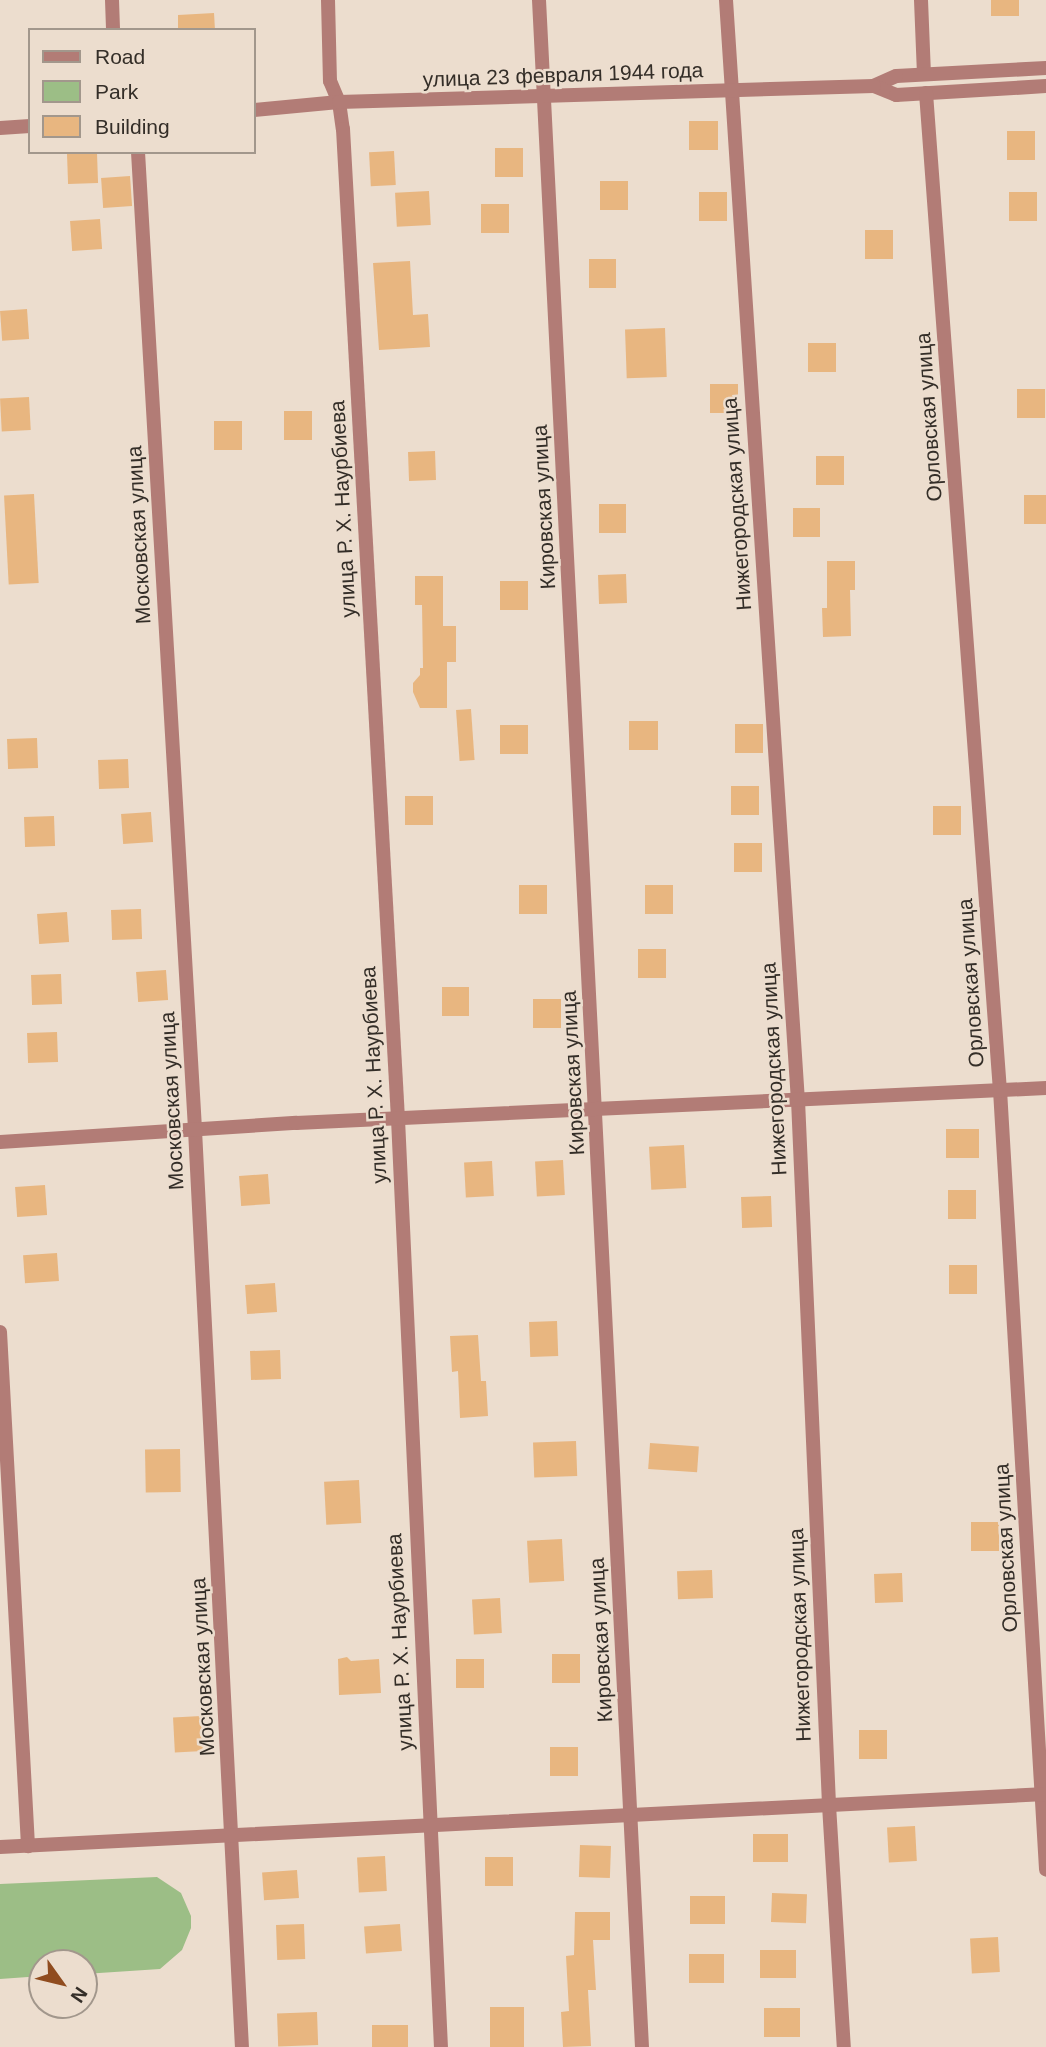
<!DOCTYPE html>
<html>
<head>
<meta charset="utf-8">
<style>
	body { margin:0 }
	#map { position:relative; width:1046px; height:2047px; overflow:hidden; background:#ecddce; font-family:Arial,sans-serif }
	div>[style] { position:absolute }
	[style*='--x'] { left:calc(var(--x)*1px); top:calc(var(--y)*1px); width:calc(var(--w)*1px); rotate:calc(var(--a)*1deg) }
	.green>* { inset:0; background:#9cbe86 }
	.building>* { inset:0; background:#e8b680; transform-origin:0 0 }
	.street>* { height:14px; margin:-7px; padding:0 7px; transform-origin:7px; border-radius:7px; background:#b27c76 }
	span { translate:-50% -50%; white-space:nowrap; text-align:center; line-height:1.15; -webkit-text-stroke:5px #ecddce; paint-order:stroke }
	.street-label { font-size:21px; color:#342e28 }
	.legend { position:absolute; left:28px; top:28px; width:228px; height:126px; box-sizing:border-box; background:#ecddce; border:2px solid #a2978c; margin:0; padding:9px 12px; list-style:none; font-size:21px; color:#342e28 }
	.legend li { display:flex; align-items:center; gap:14px; height:35px }
	.legend b { width:35px; border:2px solid #a2978c }
	.north { position:absolute; left:28px; top:1949px; width:70px; height:70px; box-sizing:border-box; background:#ecddce; border:2px solid #a2978c; border-radius:50%; rotate:124deg; font-size:19px; font-weight:700; line-height:28px; text-align:center; color:#342e28 }
	.north::after { content:''; display:block; margin:auto; width:24px; height:32px; background:#904c1f; clip-path:polygon(50% 0,100% 100%,50% 72%,0 100%) }
</style>
</head>
<body>
<div id="map">
	<div class="green">
		<div style="clip-path:polygon(157px 1877px,181px 1893px,191px 1916px,191px 1928px,182px 1950px,160px 1969px,84px 1974px,84px 1963px,42px 1963px,42px 1976px,0 1979px,0 1884px)"></div>
	</div>
	<div class="building">
		<div style="left:991px;top:0;width:28px;height:16px"></div>
		<div style="clip-path:polygon(214px 13px,215px 30px,178px 30px,178px 15px)"></div>
		<div style="left:718px;top:121px;width:29px;height:29px;rotate:90deg"></div>
		<div style="left:1007px;top:131px;width:28px;height:29px"></div>
		<div style="left:495px;top:148px;width:28px;height:29px"></div>
		<div style="left:394px;top:151px;width:34px;height:25px;rotate:87deg"></div>
		<div style="left:97px;top:153px;width:30px;height:30px;rotate:88deg"></div>
		<div style="left:130px;top:176px;width:30px;height:29px;rotate:86deg"></div>
		<div style="left:600px;top:181px;width:28px;height:29px"></div>
		<div style="left:429px;top:191px;width:34px;height:34px;rotate:87deg"></div>
		<div style="left:699px;top:192px;width:28px;height:29px"></div>
		<div style="left:1009px;top:192px;width:28px;height:29px"></div>
		<div style="left:509px;top:204px;width:29px;height:28px;rotate:90deg"></div>
		<div style="left:100px;top:219px;width:30px;height:30px;rotate:86deg"></div>
		<div style="left:865px;top:230px;width:28px;height:29px"></div>
		<div style="left:589px;top:259px;width:27px;height:29px"></div>
		<div style="clip-path:polygon(410px 261px,413px 315px,428px 314px,430px 347px,379px 350px,373px 263px)"></div>
		<div style="left:27px;top:309px;width:30px;height:27px;rotate:86deg"></div>
		<div style="left:665px;top:328px;width:49px;height:40px;rotate:88deg"></div>
		<div style="left:836px;top:343px;width:29px;height:28px;rotate:90deg"></div>
		<div style="left:710px;top:384px;width:28px;height:29px"></div>
		<div style="left:1017px;top:389px;width:28px;height:29px"></div>
		<div style="left:29px;top:397px;width:33px;height:29px;rotate:87deg"></div>
		<div style="left:312px;top:411px;width:29px;height:28px;rotate:90deg"></div>
		<div style="left:242px;top:421px;width:29px;height:28px;rotate:90deg"></div>
		<div style="left:435px;top:451px;width:29px;height:27px;rotate:88deg"></div>
		<div style="left:816px;top:456px;width:28px;height:29px"></div>
		<div style="left:34px;top:494px;width:89px;height:30px;rotate:87deg"></div>
		<div style="left:1046px;top:495px;width:29px;height:22px;rotate:90deg"></div>
		<div style="left:599px;top:504px;width:27px;height:29px"></div>
		<div style="left:793px;top:508px;width:27px;height:29px"></div>
		<div style="clip-path:polygon(827px 561px,855px 561px,855px 590px,850px 590px,851px 636px,823px 637px,822px 608px,827px 608px)"></div>
		<div style="left:626px;top:574px;width:29px;height:28px;rotate:88deg"></div>
		<div style="clip-path:polygon(415px 576px,443px 576px,443px 626px,456px 626px,456px 662px,447px 662px,447px 708px,420px 708px,413px 692px,413px 683px,420px 675px,420px 668px,423px 668px,422px 605px,415px 605px)"></div>
		<div style="left:500px;top:581px;width:28px;height:29px"></div>
		<div style="left:471px;top:709px;width:51px;height:15px;rotate:86deg"></div>
		<div style="left:629px;top:721px;width:29px;height:29px"></div>
		<div style="left:735px;top:724px;width:28px;height:29px"></div>
		<div style="left:500px;top:725px;width:28px;height:29px"></div>
		<div style="left:37px;top:738px;width:30px;height:30px;rotate:88deg"></div>
		<div style="left:128px;top:759px;width:29px;height:30px;rotate:88deg"></div>
		<div style="left:731px;top:786px;width:28px;height:29px"></div>
		<div style="left:405px;top:796px;width:28px;height:29px"></div>
		<div style="left:961px;top:806px;width:29px;height:28px;rotate:90deg"></div>
		<div style="left:151px;top:812px;width:30px;height:30px;rotate:86deg"></div>
		<div style="left:54px;top:816px;width:30px;height:30px;rotate:88deg"></div>
		<div style="left:762px;top:843px;width:29px;height:28px;rotate:90deg"></div>
		<div style="left:519px;top:885px;width:28px;height:29px"></div>
		<div style="left:645px;top:885px;width:28px;height:29px"></div>
		<div style="left:141px;top:909px;width:30px;height:30px;rotate:88deg"></div>
		<div style="left:67px;top:912px;width:30px;height:30px;rotate:86deg"></div>
		<div style="left:666px;top:949px;width:29px;height:28px;rotate:90deg"></div>
		<div style="left:166px;top:970px;width:30px;height:30px;rotate:86deg"></div>
		<div style="left:61px;top:974px;width:30px;height:30px;rotate:88deg"></div>
		<div style="left:442px;top:987px;width:27px;height:29px"></div>
		<div style="left:533px;top:999px;width:28px;height:29px"></div>
		<div style="left:57px;top:1032px;width:30px;height:30px;rotate:88deg"></div>
		<div style="left:979px;top:1129px;width:29px;height:33px;rotate:90deg"></div>
		<div style="left:684px;top:1145px;width:43px;height:35px;rotate:87deg"></div>
		<div style="left:563px;top:1160px;width:35px;height:28px;rotate:87deg"></div>
		<div style="left:492px;top:1161px;width:35px;height:28px;rotate:87deg"></div>
		<div style="left:268px;top:1174px;width:30px;height:29px;rotate:86deg"></div>
		<div style="left:45px;top:1185px;width:30px;height:30px;rotate:86deg"></div>
		<div style="left:948px;top:1190px;width:28px;height:29px"></div>
		<div style="left:771px;top:1196px;width:31px;height:30px;rotate:88deg"></div>
		<div style="left:57px;top:1253px;width:28px;height:34px;rotate:86deg"></div>
		<div style="left:949px;top:1265px;width:28px;height:29px"></div>
		<div style="left:275px;top:1283px;width:29px;height:30px;rotate:86deg"></div>
		<div style="left:557px;top:1321px;width:35px;height:28px;rotate:88deg"></div>
		<div style="clip-path:polygon(478px 1335px,481px 1381px,486px 1381px,488px 1416px,460px 1418px,458px 1371px,452px 1372px,450px 1336px)"></div>
		<div style="left:280px;top:1350px;width:29px;height:30px;rotate:88deg"></div>
		<div style="left:576px;top:1441px;width:35px;height:43px;rotate:88deg"></div>
		<div style="left:650px;top:1443px;width:49px;height:26px;rotate:4deg"></div>
		<div style="left:180px;top:1449px;width:43px;height:35px;rotate:89deg"></div>
		<div style="left:359px;top:1480px;width:43px;height:35px;rotate:87deg"></div>
		<div style="left:971px;top:1522px;width:28px;height:29px"></div>
		<div style="left:562px;top:1539px;width:42px;height:35px;rotate:87deg"></div>
		<div style="left:712px;top:1570px;width:28px;height:35px;rotate:88deg"></div>
		<div style="left:902px;top:1573px;width:29px;height:28px;rotate:88deg"></div>
		<div style="left:500px;top:1598px;width:35px;height:28px;rotate:87deg"></div>
		<div style="left:552px;top:1654px;width:28px;height:29px"></div>
		<div style="clip-path:polygon(347px 1657px,351px 1661px,379px 1659px,381px 1693px,339px 1695px,338px 1659px)"></div>
		<div style="left:456px;top:1659px;width:28px;height:29px"></div>
		<div style="left:201px;top:1716px;width:35px;height:28px;rotate:87deg"></div>
		<div style="left:859px;top:1730px;width:28px;height:29px"></div>
		<div style="left:550px;top:1747px;width:28px;height:29px"></div>
		<div style="left:915px;top:1826px;width:35px;height:28px;rotate:87deg"></div>
		<div style="left:753px;top:1834px;width:35px;height:28px"></div>
		<div style="left:580px;top:1845px;width:31px;height:32px;rotate:2deg"></div>
		<div style="left:385px;top:1856px;width:35px;height:28px;rotate:87deg"></div>
		<div style="left:513px;top:1857px;width:29px;height:28px;rotate:90deg"></div>
		<div style="left:297px;top:1870px;width:28px;height:35px;rotate:86deg"></div>
		<div style="left:772px;top:1893px;width:35px;height:29px;rotate:2deg"></div>
		<div style="left:690px;top:1896px;width:35px;height:28px"></div>
		<div style="clip-path:polygon(575px 1912px,610px 1912px,610px 1940px,593px 1940px,596px 1990px,588px 1990px,591px 2046px,563px 2047px,561px 2012px,569px 2011px,566px 1956px,574px 1955px)"></div>
		<div style="left:304px;top:1924px;width:35px;height:28px;rotate:88deg"></div>
		<div style="left:400px;top:1924px;width:27px;height:36px;rotate:86deg"></div>
		<div style="left:998px;top:1937px;width:35px;height:28px;rotate:87deg"></div>
		<div style="left:760px;top:1950px;width:36px;height:28px"></div>
		<div style="left:689px;top:1954px;width:35px;height:29px"></div>
		<div style="left:524px;top:2007px;width:40px;height:34px;rotate:90deg"></div>
		<div style="left:764px;top:2008px;width:36px;height:29px"></div>
		<div style="left:317px;top:2012px;width:33px;height:40px;rotate:88deg"></div>
		<div style="left:372px;top:2025px;width:36px;height:22px"></div>
	</div>
	<div class="street">
		<div style="--x:112;--y:0;--w:30;--a:88"></div>
		<div style="--x:328;--y:0;--w:81;--a:88.6"></div>
		<div style="--x:330;--y:81;--w:23;--a:67"></div>
		<div style="--x:339;--y:102;--w:27;--a:82"></div>
		<div style="--x:343;--y:129;--w:992;--a:86.82"></div>
		<div style="--x:398;--y:1119;--w:929;--a:87.35"></div>
		<div style="--x:539;--y:0;--w:2050;--a:87.12"></div>
		<div style="--x:726;--y:0;--w:1102;--a:86.26"></div>
		<div style="--x:798;--y:1100;--w:706;--a:87.48"></div>
		<div style="--x:829;--y:1805;--w:242;--a:86.5"></div>
		<div style="--x:921;--y:0;--w:74;--a:87.7"></div>
		<div style="--x:1046;--y:68;--w:150;--a:176.9"></div>
		<div style="--x:896;--y:76;--w:24;--a:156"></div>
		<div style="--x:874;--y:86;--w:24;--a:22"></div>
		<div style="--x:896;--y:95;--w:150;--a:-3.4"></div>
		<div style="--x:926;--y:93;--w:1000;--a:85.76"></div>
		<div style="--x:1000;--y:1090;--w:781;--a:86.62"></div>
		<div style="--x:254;--y:110;--w:85;--a:-5.4"></div>
		<div style="--x:339;--y:102;--w:535;--a:-1.71"></div>
		<div style="--x:0;--y:128;--w:30;--a:-4"></div>
		<div style="--x:138;--y:152;--w:980;--a:86.66"></div>
		<div style="--x:195;--y:1130;--w:918;--a:87.07"></div>
		<div style="--x:0;--y:1142;--w:297;--a:-3.7"></div>
		<div style="--x:296;--y:1123;--w:751;--a:-2.67"></div>
		<div style="--x:0;--y:1332;--w:515;--a:86.88"></div>
		<div style="--x:0;--y:1847;--w:1047;--a:-2.9"></div>
	</div>
	<div class="street-label">
		<span style="left:563px;top:75px;rotate:-2deg">улица 23 февраля 1944 года</span>
		<span style="left:929px;top:417px;rotate:-94deg">Орловская улица</span>
		<span style="left:737px;top:504px;rotate:-94deg">Нижегородская улица</span>
		<span style="left:544px;top:507px;rotate:-93deg">Кировская улица</span>
		<span style="left:343px;top:509px;rotate:-93deg">улица Р. Х. Наурбиева</span>
		<span style="left:139px;top:535px;rotate:-93deg">Московская улица</span>
		<span style="left:971px;top:983px;rotate:-94deg">Орловская улица</span>
		<span style="left:774px;top:1069px;rotate:-93deg">Нижегородская улица</span>
		<span style="left:573px;top:1073px;rotate:-93deg">Кировская улица</span>
		<span style="left:374px;top:1075px;rotate:-93deg">улица Р. Х. Наурбиева</span>
		<span style="left:172px;top:1101px;rotate:-93deg">Московская улица</span>
		<span style="left:1006px;top:1548px;rotate:-93deg">Орловская улица</span>
		<span style="left:800px;top:1635px;rotate:-92deg">Нижегородская улица</span>
		<span style="left:601px;top:1640px;rotate:-93deg">Кировская улица</span>
		<span style="left:400px;top:1642px;rotate:-93deg">улица Р. Х. Наурбиева</span>
		<span style="left:203px;top:1667px;rotate:-93deg">Московская улица</span>
	</div>
	<ul class="legend">
	<li><b style="height:9px;background:#b27c76"></b>Road</li>
	<li><b style="height:19px;background:#9cbe86"></b>Park</li>
	<li><b style="height:19px;background:#e8b680"></b>Building</li>
	</ul>
	<div class="north">N</div>
</div>
</body>
</html>
